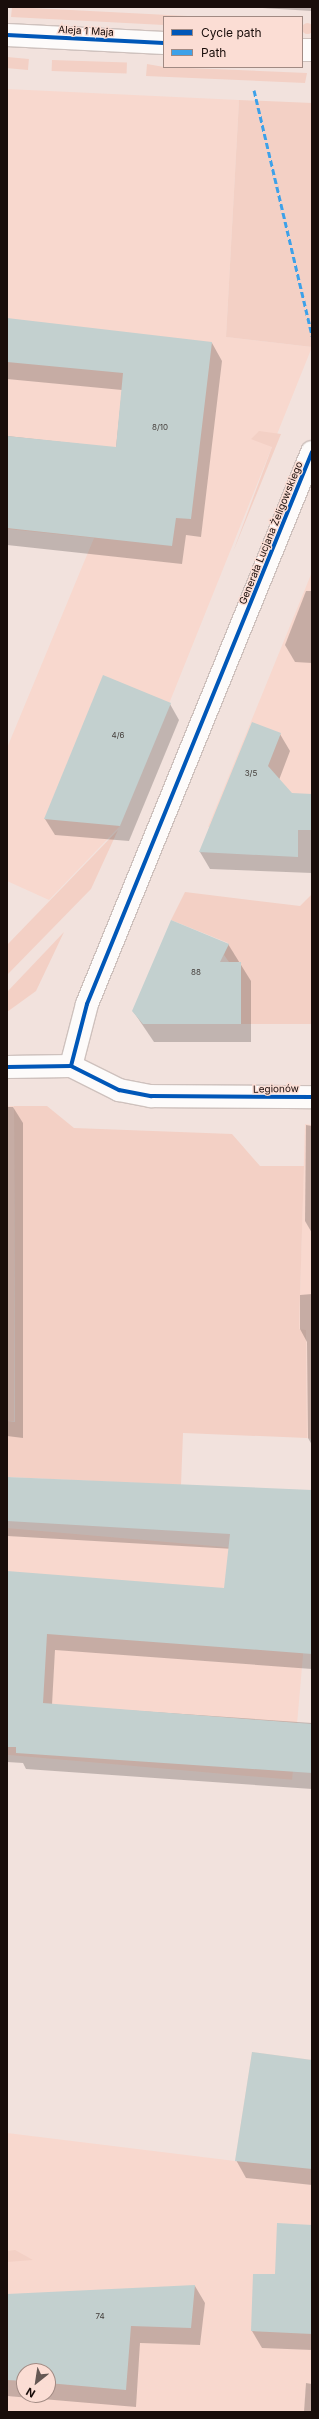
<!DOCTYPE html>
<html>
<head>
<meta charset="utf-8">
<style>
	body { margin:0 }
	#map { position:relative; width:319px; height:2419px; overflow:hidden; background:#f2e2dd; font-family:Inter,sans-serif }
	div>[style] { position:absolute }
	[style*='--x'] { left:calc(var(--x)*1px); top:calc(var(--y)*1px); width:calc(var(--w)*1px); rotate:calc(var(--a)*1deg) }
	.built>* { inset:0; background:#f8d8ce; transform-origin:0 0 }
	.green>* { inset:0; background:#f3d0c5; transform-origin:0 0 }
	.round { border-radius:50% }
	.shadow>* { inset:0; background:#0003 }
	.building>* { inset:0; background:#c3d0cf }
	.roads { filter:drop-shadow(1px 0 #cec1bd) drop-shadow(-1px 0 #cec1bd) drop-shadow(0 1px #cec1bd) drop-shadow(0 -1px #cec1bd) }
	.secondary>* { height:22px; margin:-11px; padding:0 11px; transform-origin:11px; border-radius:11px; background:#fdfbfa }
	.quiet>* { height:3px; margin-top:-1.5px; transform-origin:0; background:repeating-linear-gradient(90deg,#3da1e9 0 6px,transparent 0 9px) }
	.cycleway>* { height:4px; margin:-2px; padding:0 2px; transform-origin:2px; border-radius:2px; background:#0057b8 }
	span { translate:-50% -50%; white-space:nowrap; text-align:center; line-height:1.15; -webkit-text-stroke:3px #fbddd4; paint-order:stroke }
	.number-label { font-size:8px; color:#443e3b }
	.number-label span { -webkit-text-stroke-width:0 }
	.street-label { font-size:10px; color:#190d0a }
	.frame { position:absolute; inset:0; border:8px solid #190d0a; pointer-events:none }
	.legend { position:absolute; left:163px; top:16px; width:140px; height:52px; box-sizing:border-box; background:#fbddd4; border:1px solid #a18a83; margin:0; padding:5px 7px; list-style:none; font-size:12px; color:#190d0a }
	.legend li { display:flex; align-items:center; gap:8px; height:20px }
	.legend b { width:20px; border:1px solid #a18a83 }
	.north { position:absolute; left:16px; top:2363px; width:40px; height:40px; box-sizing:border-box; background:#fbddd4; border:1px solid #a18a83; border-radius:50%; rotate:210deg; font-size:11px; font-weight:700; line-height:16px; text-align:center; color:#190d0a }
	.north::after { content:''; display:block; margin:auto; width:14px; height:18px; background:#655854; clip-path:polygon(50% 0,100% 100%,50% 72%,0 100%) }
</style>
</head>
<body>
<div id="map">
	<div class="built">
		<div style="clip-path:polygon(7px 89px,239px 100px,226px 337px,312px 347px,120px 826px,49px 900px,7px 881px,7px 748px,94px 538px,7px 529px)"></div>
		<div style="clip-path:polygon(312px 572px,312px 830px,208px 827px)"></div>
		<div style="left:7px;top:1106px;width:7px;height:315px"></div>
		<div style="clip-path:polygon(305px 1124px,312px 1125px,312px 1439px,307px 1438px,306px 1331px,299px 1329px)"></div>
		<div style="left:7px;top:1528px;width:306px;height:226px;rotate:5deg"></div>
		<div style="clip-path:polygon(evenodd,252px 2052px,312px 2060px,312px 2412px,7px 2412px,7px 2133px,235px 2161px,252px 2052px,24px 2371px,48px 2371px,48px 2395px,24px 2395px,24px 2371px)"></div>
	</div>
	<div class="green">
		<div style="clip-path:polygon(12px 7px,207px 17px,164px 17px,164px 25px,11px 17px)"></div>
		<div class="round" style="left:301.5px;top:22.5px;width:11px;height:11px"></div>
		<div style="left:7px;top:57px;width:22px;height:11px;rotate:5deg"></div>
		<div style="left:52px;top:60px;width:75px;height:11px;rotate:2deg"></div>
		<div style="clip-path:polygon(147px 64px,164px 67px,307px 73px,305px 83px,146px 76px)"></div>
		<div style="clip-path:polygon(239px 100px,312px 103px,312px 347px,226px 337px)"></div>
		<div style="clip-path:polygon(259px 431px,281px 434px,233px 552px,272px 447px,251px 439px)"></div>
		<div style="clip-path:polygon(118px 830px,91px 889px,7px 975px,7px 945px)"></div>
		<div style="clip-path:polygon(185px 892px,300px 906px,312px 894px,312px 1024px,241px 1024px,241px 962px,229px 962px,224px 955px,228px 943px,171px 920px)"></div>
		<div style="clip-path:polygon(64px 932px,36px 991px,7px 1012px,7px 992px)"></div>
		<div style="clip-path:polygon(14px 1106px,47px 1106px,74px 1128px,232px 1134px,260px 1166px,304px 1166px,299px 1329px,306px 1330px,307px 1438px,183px 1433px,181px 1485px,7px 1477px,7px 1421px,15px 1422px)"></div>
		<div style="clip-path:polygon(15px 2250px,33px 2260px,7px 2262px,7px 2251px)"></div>
	</div>
	<div class="shadow">
		<div style="clip-path:polygon(246px 7px,312px 7px,312px 11px)"></div>
		<div style="clip-path:polygon(7px 320px,212px 343px,222px 361px,201px 537px,186px 535px,182px 564px,7px 545px,7px 436px,116px 448px,122px 390px,7px 379px)"></div>
		<div style="clip-path:polygon(306px 591px,312px 591px,312px 663px,295px 662px,285px 645px)"></div>
		<div style="clip-path:polygon(170px 704px,179px 720px,129px 841px,55px 835px,45px 819px)"></div>
		<div style="clip-path:polygon(253px 723px,280px 734px,290px 751px,279px 780px,292px 794px,312px 795px,312px 873px,210px 869px,200px 852px)"></div>
		<div style="clip-path:polygon(228px 944px,251px 981px,251px 1042px,154px 1042px,133px 1011px)"></div>
		<div style="clip-path:polygon(7px 1107px,13px 1107px,23px 1123px,23px 1438px,7px 1436px)"></div>
		<div style="clip-path:polygon(306px 1125px,312px 1126px,312px 1233px,305px 1221px)"></div>
		<div style="clip-path:polygon(312px 1294px,312px 1445px,308px 1438px,307px 1342px,300px 1329px,300px 1295px)"></div>
		<div style="clip-path:polygon(7px 1478px,312px 1493px,312px 1562px,234px 1549px,7px 1536px)"></div>
		<div style="clip-path:polygon(7px 1573px,312px 1595px,312px 1669px,55px 1650px,52px 1705px,312px 1723px,312px 1789px,26px 1769px,23px 1763px,7px 1762px)"></div>
		<div style="clip-path:polygon(312px 2061px,312px 2185px,246px 2178px,236px 2160px)"></div>
		<div style="clip-path:polygon(312px 2226px,312px 2350px,262px 2348px,252px 2331px,276px 2275px)"></div>
		<div style="clip-path:polygon(evenodd,195px 2286px,205px 2303px,200px 2345px,140px 2343px,136px 2407px,7px 2396px,7px 2295px,195px 2286px,24px 2371px,48px 2371px,48px 2395px,24px 2395px,24px 2371px)"></div>
		<div style="clip-path:polygon(306px 2383px,312px 2384px,312px 2412px,304px 2412px)"></div>
	</div>
	<div class="building">
		<div style="clip-path:polygon(7px 318px,212px 342px,191px 519px,176px 518px,172px 546px,7px 528px,7px 436px,116px 447px,123px 373px,7px 362px)"></div>
		<div style="clip-path:polygon(103px 675px,171px 703px,120px 826px,44px 819px)"></div>
		<div style="clip-path:polygon(252px 722px,281px 733px,268px 766px,292px 793px,312px 794px,312px 830px,298px 830px,298px 857px,199px 852px)"></div>
		<div style="clip-path:polygon(171px 920px,229px 944px,220px 962px,241px 962px,241px 1024px,143px 1024px,132px 1011px)"></div>
		<div style="clip-path:polygon(7px 1477px,312px 1490px,312px 1654px,47px 1634px,43px 1703px,312px 1724px,312px 1773px,16px 1753px,16px 1747px,7px 1747px,7px 1571px,224px 1588px,230px 1534px,7px 1521px)"></div>
		<div style="clip-path:polygon(252px 2052px,312px 2060px,312px 2169px,235px 2161px)"></div>
		<div style="clip-path:polygon(277px 2223px,312px 2225px,312px 2334px,251px 2331px,253px 2274px,275px 2274px)"></div>
		<div style="clip-path:polygon(195px 2285px,191px 2328px,131px 2326px,126px 2390px,48px 2383px,48px 2371px,24px 2371px,24px 2381px,7px 2380px,7px 2294px)"></div>
	</div>
	<div class="roads">
		<div class="secondary">
			<div style="--x:7;--y:35;--w:157;--a:2.9"></div>
			<div style="--x:302;--y:50;--w:10;--a:0"></div>
			<div style="--x:71;--y:1066;--w:64;--a:-75.5"></div>
			<div style="--x:87;--y:1004;--w:596;--a:-67.82"></div>
			<div style="--x:7;--y:1067;--w:64;--a:-0.9"></div>
			<div style="--x:71;--y:1066;--w:54;--a:26.6"></div>
			<div style="--x:119;--y:1090;--w:33;--a:11"></div>
			<div style="--x:151;--y:1096;--w:161;--a:0.4"></div>
		</div>
	</div>
	<div class="quiet">
		<div style="--x:254;--y:90;--w:253;--a:76.7"></div>
	</div>
	<div class="cycleway">
		<div style="--x:7;--y:35;--w:157;--a:2.9"></div>
		<div style="--x:71;--y:1066;--w:64;--a:-75.5"></div>
		<div style="--x:87;--y:1004;--w:596;--a:-67.82"></div>
		<div style="--x:7;--y:1067;--w:64;--a:-0.9"></div>
		<div style="--x:71;--y:1066;--w:54;--a:26.6"></div>
		<div style="--x:119;--y:1090;--w:33;--a:11"></div>
		<div style="--x:151;--y:1096;--w:161;--a:0.4"></div>
	</div>
	<div class="number-label">
		<span style="left:160px;top:428px">8/10</span>
		<span style="left:118px;top:736px">4/6</span>
		<span style="left:251px;top:774px">3/5</span>
		<span style="left:196px;top:973px">88</span>
		<span style="left:100px;top:2317px">74</span>
	</div>
	<div class="street-label">
		<span style="left:86px;top:31px;rotate:3deg">Aleja 1 Maja</span>
		<span style="left:271px;top:533px;rotate:-68deg">Generała Lucjana Żeligowskiego</span>
		<span style="left:276px;top:1089px;rotate:-1deg">Legionów</span>
	</div>
	<div class="frame"></div>
	<ul class="legend">
	<li><b style="height:5px;background:#0057b8"></b>Cycle path</li>
	<li><b style="height:5px;background:#3da1e9"></b>Path</li>
	</ul>
	<div class="north">N</div>
</div>
</body>
</html>
